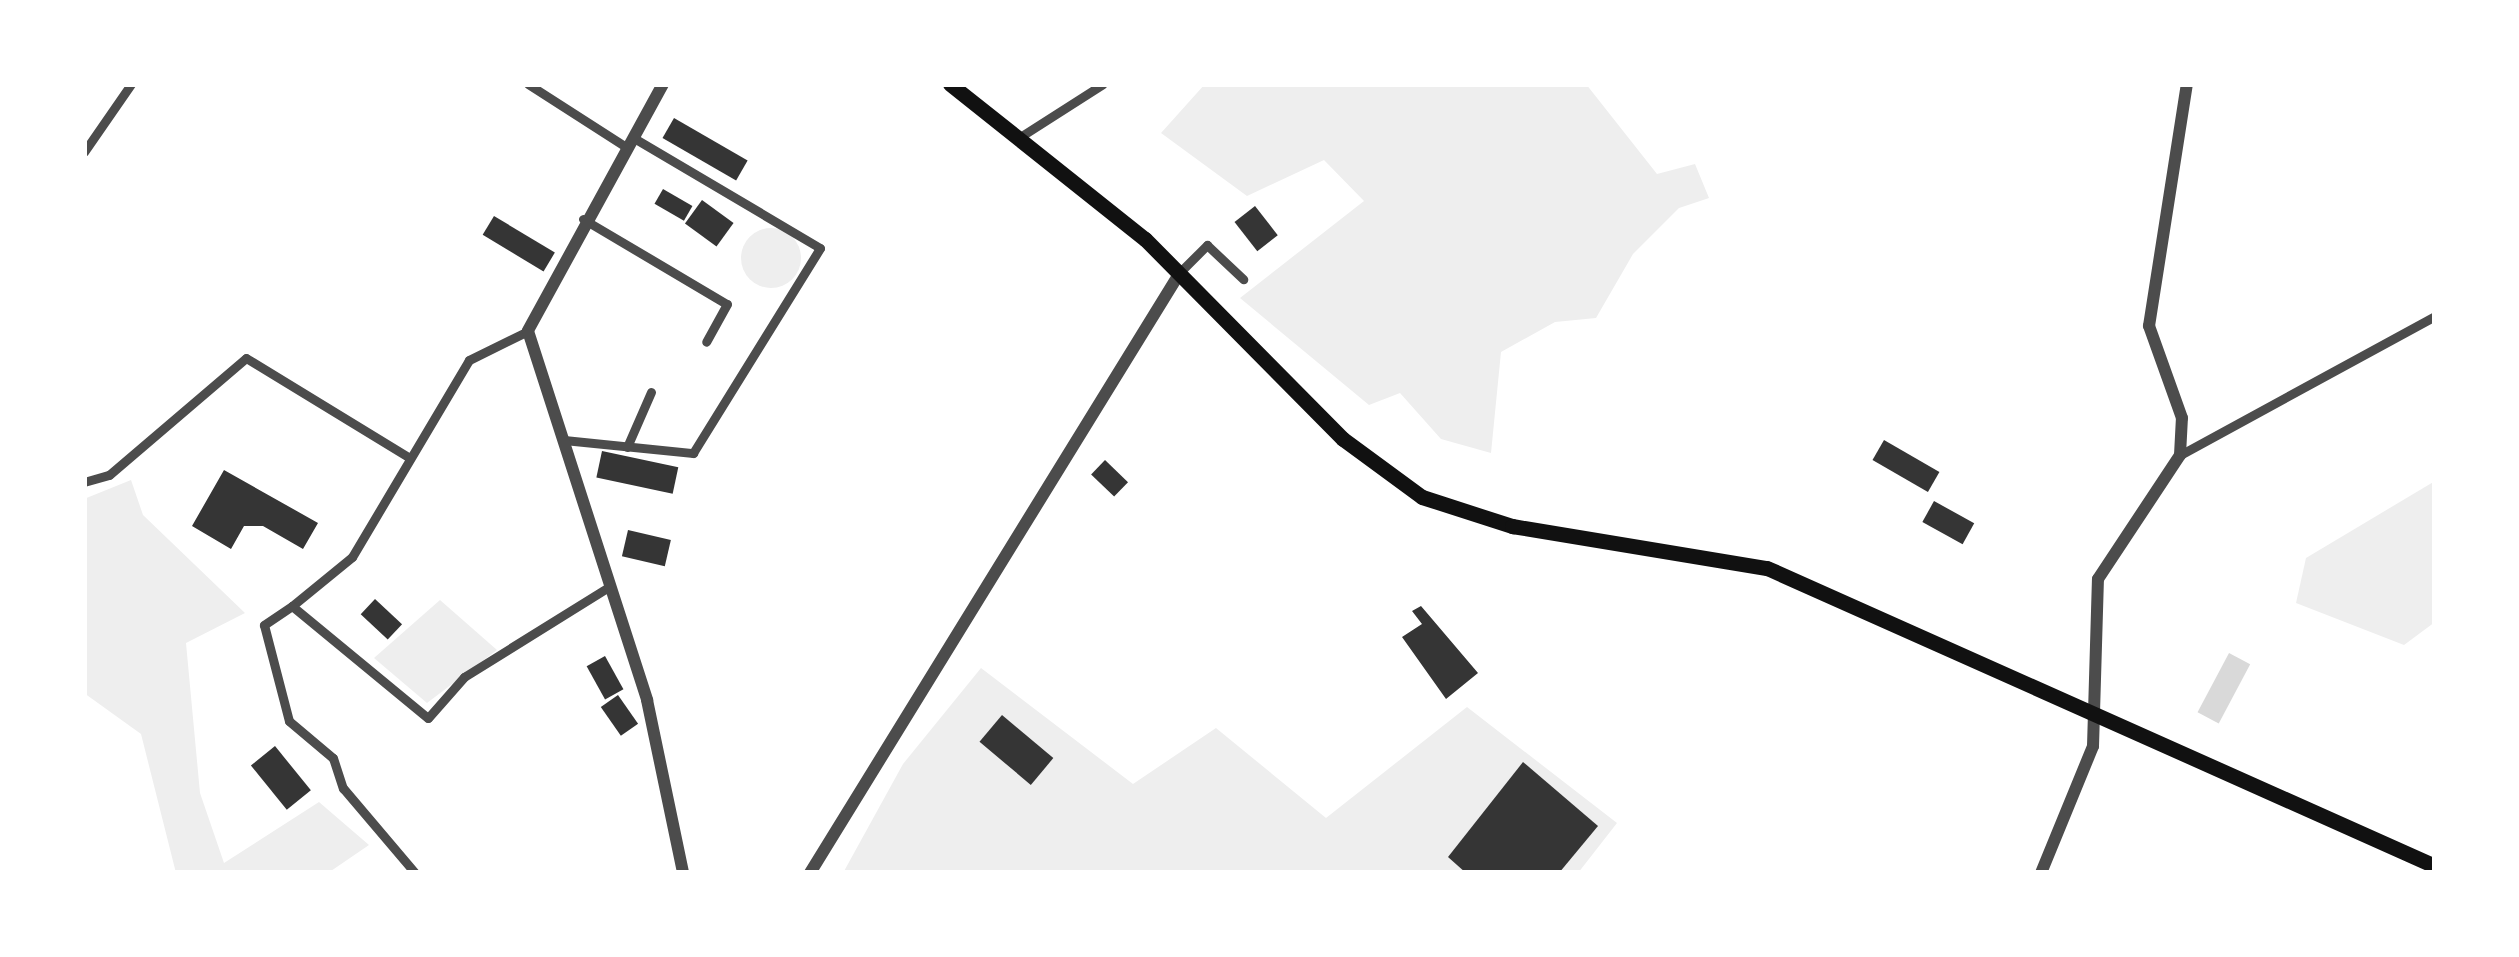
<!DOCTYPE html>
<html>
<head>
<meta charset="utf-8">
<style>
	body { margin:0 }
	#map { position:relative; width:2519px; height:957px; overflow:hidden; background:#fff; font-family:Signika,sans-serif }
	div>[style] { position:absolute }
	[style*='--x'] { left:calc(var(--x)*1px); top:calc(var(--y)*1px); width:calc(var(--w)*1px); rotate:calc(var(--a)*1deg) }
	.green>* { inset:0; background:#eee }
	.round { border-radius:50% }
	.water>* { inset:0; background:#d9d9d9; transform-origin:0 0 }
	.building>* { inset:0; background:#353535; transform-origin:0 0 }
	.minor>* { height:9px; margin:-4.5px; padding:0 4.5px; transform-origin:4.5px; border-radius:4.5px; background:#4c4c4c }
	.tertiary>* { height:12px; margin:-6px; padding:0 6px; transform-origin:6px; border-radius:6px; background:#4c4c4c }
	.primary>* { height:15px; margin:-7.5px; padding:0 7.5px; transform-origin:7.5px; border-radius:7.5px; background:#111 }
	span { translate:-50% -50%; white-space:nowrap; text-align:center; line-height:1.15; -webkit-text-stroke:9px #fff; paint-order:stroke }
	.frame { position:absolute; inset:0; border:87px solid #fff; pointer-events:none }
</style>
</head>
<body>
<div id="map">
	<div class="green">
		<div style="clip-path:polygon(1205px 84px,1586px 84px,1657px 174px,1695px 164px,1709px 198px,1679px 208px,1633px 254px,1596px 318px,1555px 322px,1501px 352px,1491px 453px,1441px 439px,1400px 393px,1369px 405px,1240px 298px,1364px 201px,1324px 160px,1247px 196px,1161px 133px)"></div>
		<div class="round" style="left:741px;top:228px;width:60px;height:60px"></div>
		<div style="clip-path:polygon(131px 480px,143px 515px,245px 613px,186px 643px,200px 793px,224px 863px,319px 802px,369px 845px,328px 873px,176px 873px,141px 734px,84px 693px,84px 499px)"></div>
		<div style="clip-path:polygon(2435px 481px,2435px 622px,2404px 645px,2296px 603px,2306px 558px)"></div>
		<div style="clip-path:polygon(440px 600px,497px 650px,427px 703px,374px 658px)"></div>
		<div style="clip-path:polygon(981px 668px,1133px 784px,1216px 728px,1326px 818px,1467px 707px,1617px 823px,1578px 873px,843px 873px,903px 764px)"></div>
	</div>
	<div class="water">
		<div style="left:2229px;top:653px;width:24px;height:67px;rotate:28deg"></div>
	</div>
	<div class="building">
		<div style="left:674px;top:118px;width:85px;height:23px;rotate:30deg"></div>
		<div style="left:663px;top:189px;width:34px;height:17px;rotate:30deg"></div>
		<div style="left:702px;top:200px;width:39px;height:29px;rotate:36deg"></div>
		<div style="left:1255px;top:206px;width:37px;height:26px;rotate:52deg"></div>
		<div style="left:494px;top:216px;width:71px;height:22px;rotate:31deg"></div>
		<div style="left:1884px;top:440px;width:64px;height:23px;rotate:30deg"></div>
		<div style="left:602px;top:451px;width:78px;height:27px;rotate:12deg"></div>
		<div style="left:1105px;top:460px;width:32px;height:20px;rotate:44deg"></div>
		<div style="clip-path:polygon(224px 470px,318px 523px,303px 549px,263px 526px,244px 526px,231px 549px,192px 526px)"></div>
		<div style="left:1934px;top:501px;width:46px;height:24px;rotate:29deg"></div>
		<div style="left:628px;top:530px;width:44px;height:27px;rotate:13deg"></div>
		<div style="left:375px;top:599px;width:37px;height:21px;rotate:43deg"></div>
		<div style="clip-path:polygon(1421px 606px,1478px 673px,1446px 699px,1402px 637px,1422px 624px,1412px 611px)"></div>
		<div style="left:605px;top:656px;width:38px;height:21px;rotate:61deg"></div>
		<div style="left:618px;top:695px;width:35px;height:21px;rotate:55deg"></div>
		<div style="left:1002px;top:715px;width:67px;height:35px;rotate:40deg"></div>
		<div style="left:275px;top:746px;width:57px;height:31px;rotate:51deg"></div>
		<div style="clip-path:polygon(1523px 762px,1598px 826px,1559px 873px,1466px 873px,1448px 857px)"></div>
	</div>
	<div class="minor">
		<div style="--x:528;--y:84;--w:117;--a:32.7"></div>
		<div style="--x:1020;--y:137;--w:98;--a:-32.6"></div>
		<div style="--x:84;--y:152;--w:83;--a:-55.3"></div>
		<div style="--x:583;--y:219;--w:167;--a:30.6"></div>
		<div style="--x:727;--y:304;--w:43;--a:118.9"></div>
		<div style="--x:1181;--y:271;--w:37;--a:-45"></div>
		<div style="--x:1207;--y:245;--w:50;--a:43.4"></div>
		<div style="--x:528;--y:331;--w:66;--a:153.8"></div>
		<div style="--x:469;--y:360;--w:229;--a:120.7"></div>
		<div style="--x:352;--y:557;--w:77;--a:140.8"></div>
		<div style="--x:292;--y:606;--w:176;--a:39.5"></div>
		<div style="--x:428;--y:718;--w:55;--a:-48.7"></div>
		<div style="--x:464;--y:677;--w:168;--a:-31.9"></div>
		<div style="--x:564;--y:440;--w:130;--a:5.8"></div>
		<div style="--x:693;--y:453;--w:241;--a:-58.2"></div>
		<div style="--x:820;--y:248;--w:218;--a:-149.4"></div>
		<div style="--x:627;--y:447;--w:60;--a:-66.4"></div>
		<div style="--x:2180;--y:455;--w:290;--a:-28.6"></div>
		<div style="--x:84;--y:482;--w:26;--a:-16"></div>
		<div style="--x:109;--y:475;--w:180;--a:-40.5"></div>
		<div style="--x:246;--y:358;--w:192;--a:31.4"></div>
		<div style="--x:292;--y:606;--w:34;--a:146"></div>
		<div style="--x:264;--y:625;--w:99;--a:75.4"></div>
		<div style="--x:289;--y:721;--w:57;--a:40.1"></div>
		<div style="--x:333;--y:758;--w:32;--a:72"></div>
		<div style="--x:343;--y:788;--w:111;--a:49.7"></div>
	</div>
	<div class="tertiary">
		<div style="--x:663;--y:84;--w:281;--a:118.7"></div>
		<div style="--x:528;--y:331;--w:388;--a:72.1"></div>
		<div style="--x:647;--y:700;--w:177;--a:78.2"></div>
		<div style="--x:810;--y:873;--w:707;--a:-58.36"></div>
		<div style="--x:2041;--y:873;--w:137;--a:-67.7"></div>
		<div style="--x:2093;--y:746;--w:167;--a:-88.3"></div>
		<div style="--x:2098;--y:579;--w:149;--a:-56.5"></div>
		<div style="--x:2180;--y:455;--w:37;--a:-87"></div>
		<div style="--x:2182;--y:418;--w:98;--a:-109.7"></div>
		<div style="--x:2149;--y:326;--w:245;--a:-81.1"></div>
	</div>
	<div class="primary">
		<div style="--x:950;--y:84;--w:249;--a:38.5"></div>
		<div style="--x:1145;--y:239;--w:281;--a:45.3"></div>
		<div style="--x:1343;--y:439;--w:98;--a:36.3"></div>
		<div style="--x:1422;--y:497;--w:95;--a:17.9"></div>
		<div style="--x:1512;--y:526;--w:258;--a:9.4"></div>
		<div style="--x:1767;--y:568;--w:731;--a:24.04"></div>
	</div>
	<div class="frame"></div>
</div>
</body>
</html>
